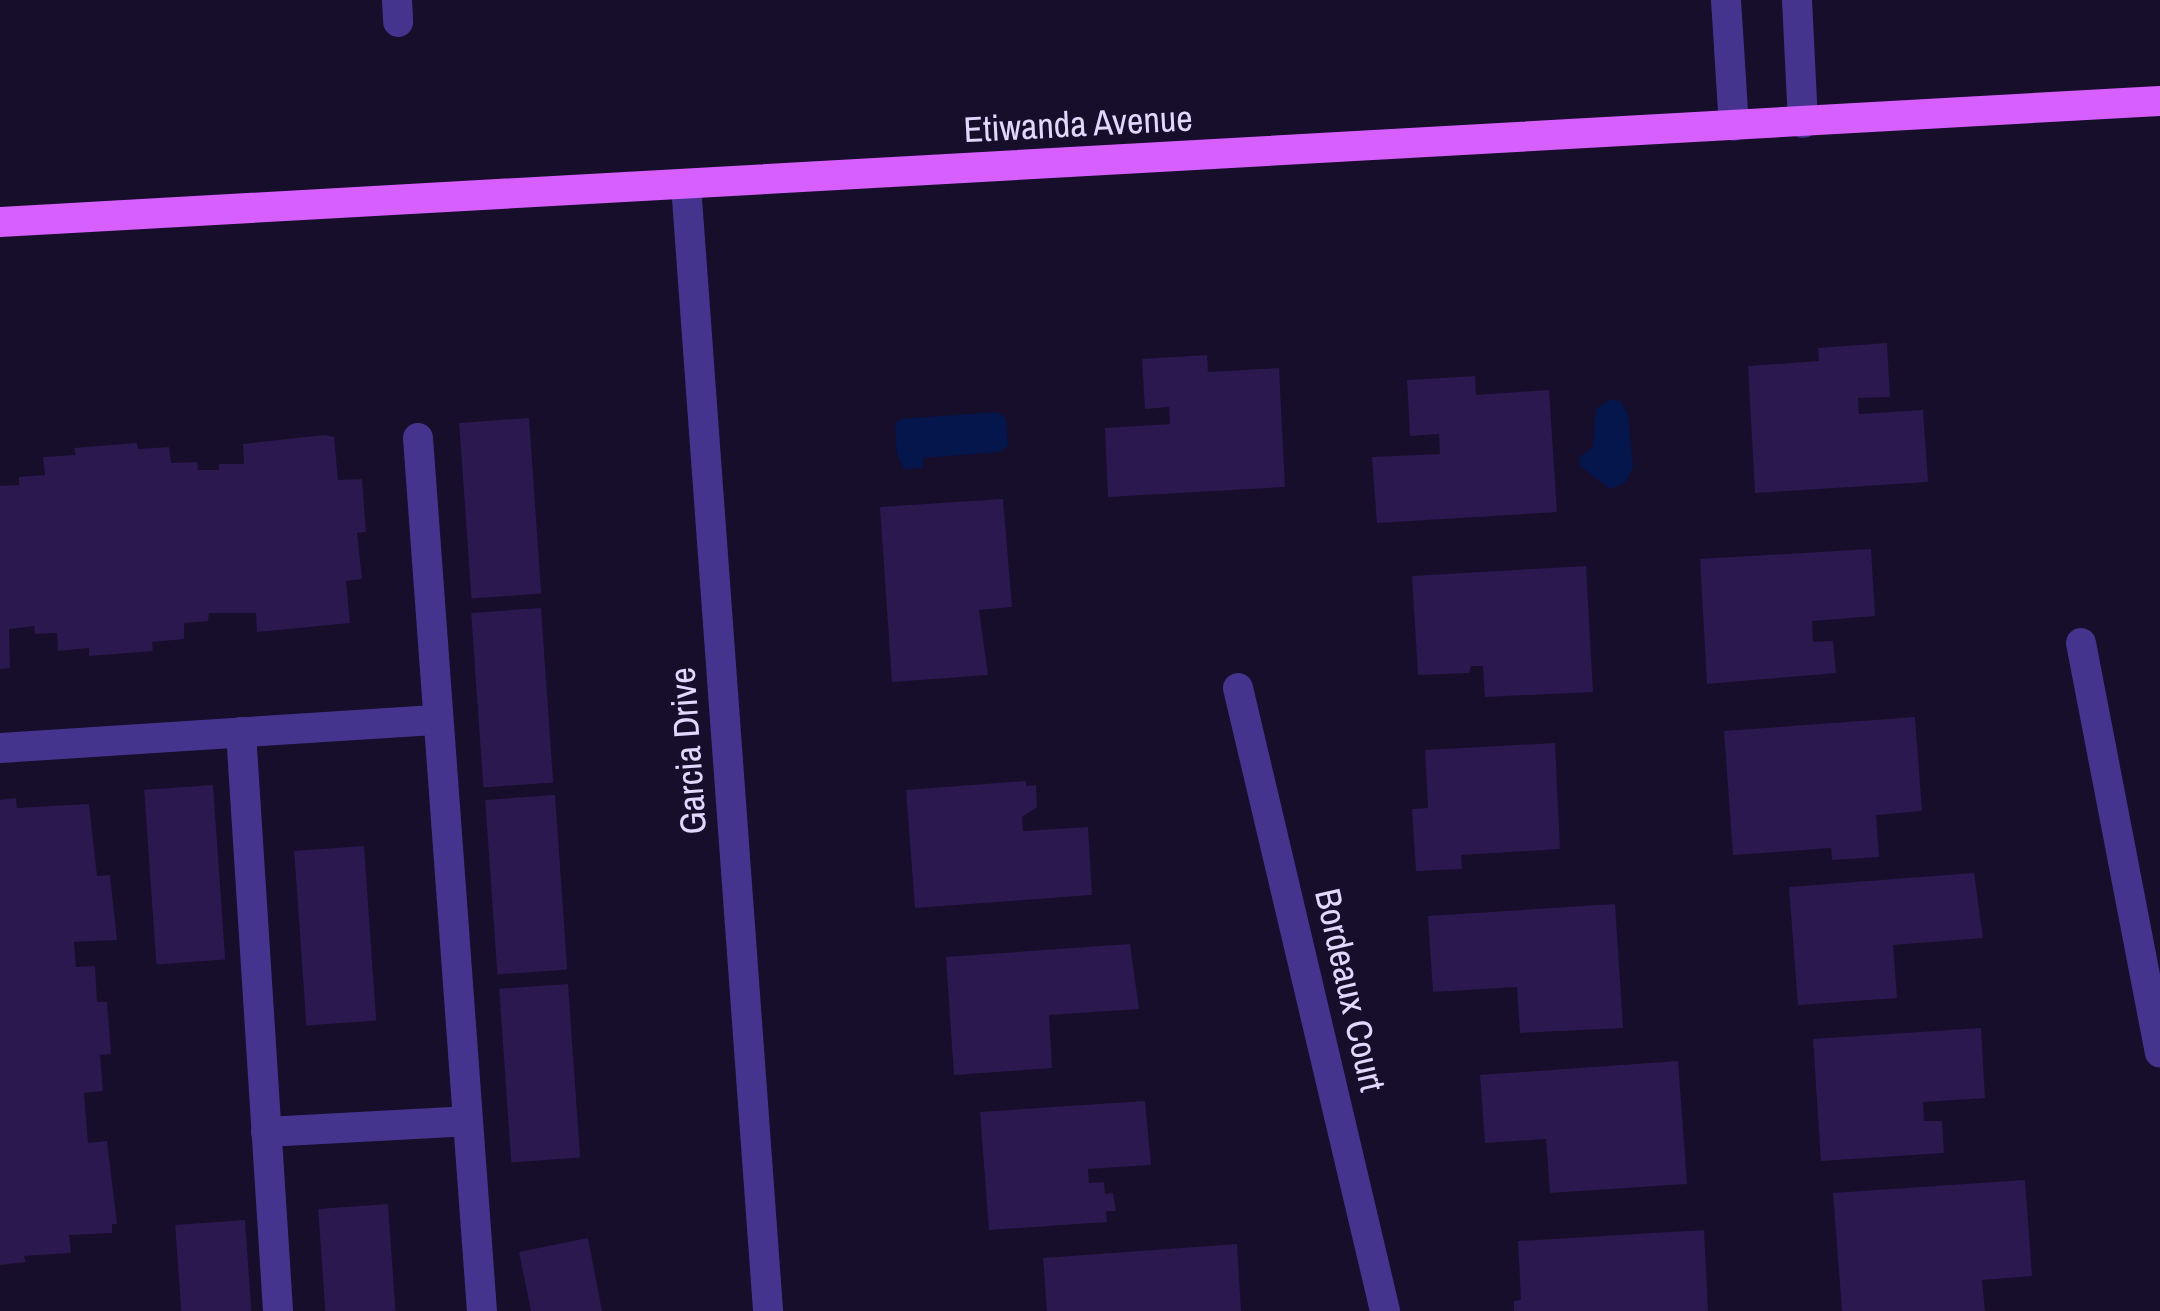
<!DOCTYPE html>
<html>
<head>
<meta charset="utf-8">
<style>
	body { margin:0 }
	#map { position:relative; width:2160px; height:1311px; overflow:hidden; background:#170e2b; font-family:"Archivo Narrow",sans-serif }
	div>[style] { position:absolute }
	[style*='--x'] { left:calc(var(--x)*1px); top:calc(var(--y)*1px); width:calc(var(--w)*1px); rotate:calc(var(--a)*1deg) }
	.water>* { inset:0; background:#05164d }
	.building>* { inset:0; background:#2a184e; transform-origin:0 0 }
	.minor>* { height:30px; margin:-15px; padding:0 15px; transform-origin:15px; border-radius:15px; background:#44348e }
	.major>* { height:30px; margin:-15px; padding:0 15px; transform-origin:15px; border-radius:15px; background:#d85fff }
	span { translate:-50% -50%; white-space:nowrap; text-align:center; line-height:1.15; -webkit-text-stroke:12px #170e2b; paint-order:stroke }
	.street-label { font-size:36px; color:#e1d8ff }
</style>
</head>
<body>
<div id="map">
	<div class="water">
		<div style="clip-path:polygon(1611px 399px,1621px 402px,1628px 415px,1633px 467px,1625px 483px,1610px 489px,1579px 465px,1580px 457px,1593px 447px,1596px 409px)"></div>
		<div style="clip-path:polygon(998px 412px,1006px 419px,1008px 446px,999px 452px,923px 458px,923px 468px,904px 469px,897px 454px,895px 424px,900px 419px)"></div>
	</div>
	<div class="building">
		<div style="clip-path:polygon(1887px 343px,1890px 397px,1858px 398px,1859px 414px,1923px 410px,1928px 482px,1755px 493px,1748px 366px,1819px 361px,1818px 348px)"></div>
		<div style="clip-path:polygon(1207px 355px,1208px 372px,1279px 368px,1285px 487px,1108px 497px,1105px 428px,1170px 424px,1169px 407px,1145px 409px,1142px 359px)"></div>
		<div style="clip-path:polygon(1475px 376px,1476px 395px,1549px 390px,1557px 512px,1377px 523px,1372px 457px,1440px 454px,1439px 434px,1410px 436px,1407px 380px)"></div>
		<div style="left:529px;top:418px;width:176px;height:70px;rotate:86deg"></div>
		<div style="clip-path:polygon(324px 435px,334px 437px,338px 480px,362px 479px,366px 532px,357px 533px,362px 579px,346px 581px,350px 623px,257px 632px,256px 613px,209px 613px,208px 621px,184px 623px,184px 639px,152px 642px,153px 651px,89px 656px,89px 648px,58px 651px,57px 633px,35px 634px,34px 626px,9px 629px,10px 668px,0 669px,0 486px,19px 485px,19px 477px,45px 475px,43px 457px,76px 455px,74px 448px,137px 443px,138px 449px,169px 447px,171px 463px,197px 462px,198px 470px,219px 470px,219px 464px,244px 464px,243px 444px)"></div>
		<div style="clip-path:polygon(1003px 499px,1012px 607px,979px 610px,988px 675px,892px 682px,880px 507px)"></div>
		<div style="clip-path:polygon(1871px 549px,1875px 616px,1812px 621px,1813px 642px,1833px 641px,1836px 673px,1707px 684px,1700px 559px)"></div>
		<div style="clip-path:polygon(1586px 566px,1593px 692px,1485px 697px,1483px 666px,1471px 666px,1469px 673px,1418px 675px,1412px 576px)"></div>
		<div style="left:541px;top:608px;width:175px;height:70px;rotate:86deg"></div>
		<div style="clip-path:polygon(1915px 717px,1922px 811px,1876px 815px,1879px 857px,1832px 860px,1831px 848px,1733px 855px,1724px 731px)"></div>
		<div style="clip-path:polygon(1555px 743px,1560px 849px,1461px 855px,1462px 869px,1416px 871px,1412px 809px,1428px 808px,1425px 750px)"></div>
		<div style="clip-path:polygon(1026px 781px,1026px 786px,1036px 785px,1037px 807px,1022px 817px,1023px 831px,1088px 827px,1092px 895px,915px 908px,906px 790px)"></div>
		<div style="left:213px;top:785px;width:175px;height:69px;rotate:86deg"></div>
		<div style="left:555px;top:795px;width:175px;height:70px;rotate:86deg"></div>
		<div style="clip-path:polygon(16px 798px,17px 808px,89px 804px,97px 876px,110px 875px,117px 940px,74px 942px,76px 967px,95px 966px,97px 1002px,107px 1002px,111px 1054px,100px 1055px,103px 1091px,84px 1093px,88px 1143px,107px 1141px,117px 1224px,112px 1224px,112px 1233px,69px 1235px,71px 1253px,24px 1256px,26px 1262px,0 1265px,0 800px)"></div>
		<div style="left:364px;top:846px;width:175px;height:70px;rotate:86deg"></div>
		<div style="clip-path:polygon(1974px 873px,1983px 938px,1893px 945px,1897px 998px,1798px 1005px,1789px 887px)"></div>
		<div style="clip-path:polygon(1615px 904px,1623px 1028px,1520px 1033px,1517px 987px,1433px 992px,1428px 916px)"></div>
		<div style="clip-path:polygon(1130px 944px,1139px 1009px,1049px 1015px,1052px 1068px,954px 1075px,946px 957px)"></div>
		<div style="left:568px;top:984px;width:174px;height:69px;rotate:86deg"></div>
		<div style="clip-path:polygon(1981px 1028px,1985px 1098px,1923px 1102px,1924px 1121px,1942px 1121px,1944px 1153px,1821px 1161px,1813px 1039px)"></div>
		<div style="clip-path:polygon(1678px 1061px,1687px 1184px,1550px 1193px,1546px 1139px,1485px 1143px,1480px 1075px)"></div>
		<div style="clip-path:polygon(1145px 1101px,1151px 1165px,1088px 1169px,1089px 1183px,1104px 1182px,1105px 1194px,1113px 1193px,1116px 1211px,1106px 1211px,1107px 1222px,989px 1230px,980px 1112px)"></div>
		<div style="clip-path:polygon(2025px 1180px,2032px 1276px,1982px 1280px,1985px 1311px,1842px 1311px,1833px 1193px)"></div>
		<div style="left:388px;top:1204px;width:107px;height:70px;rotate:86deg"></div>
		<div style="left:245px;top:1220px;width:91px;height:70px;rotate:86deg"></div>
		<div style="clip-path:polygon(1704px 1230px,1708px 1311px,1514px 1311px,1514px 1301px,1521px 1300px,1518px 1241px)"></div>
		<div style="clip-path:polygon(588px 1238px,602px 1311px,531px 1311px,519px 1252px)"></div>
		<div style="clip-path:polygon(1237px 1244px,1241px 1311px,1047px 1311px,1043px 1258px)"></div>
	</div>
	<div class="minor">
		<div style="--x:397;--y:0;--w:22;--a:87"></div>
		<div style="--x:1726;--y:0;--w:126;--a:86.4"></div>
		<div style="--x:1797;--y:0;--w:123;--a:87.2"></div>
		<div style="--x:686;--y:185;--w:1129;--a:85.83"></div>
		<div style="--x:418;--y:438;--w:875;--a:85.81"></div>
		<div style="--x:2081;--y:643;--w:417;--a:79.1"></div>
		<div style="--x:1238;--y:688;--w:640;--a:76.72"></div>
		<div style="--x:241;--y:732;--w:580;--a:86.34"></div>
		<div style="--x:0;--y:748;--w:439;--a:-3.7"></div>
		<div style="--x:266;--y:1132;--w:200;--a:-3.1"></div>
	</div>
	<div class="major">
		<div style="--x:0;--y:222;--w:2163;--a:-3.21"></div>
	</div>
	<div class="street-label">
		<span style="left:1078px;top:124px;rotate:-3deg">Etiwanda Avenue</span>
		<span style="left:688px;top:751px;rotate:-94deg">Garcia Drive</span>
		<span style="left:1350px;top:990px;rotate:77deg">Bordeaux Court</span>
	</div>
</div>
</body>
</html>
